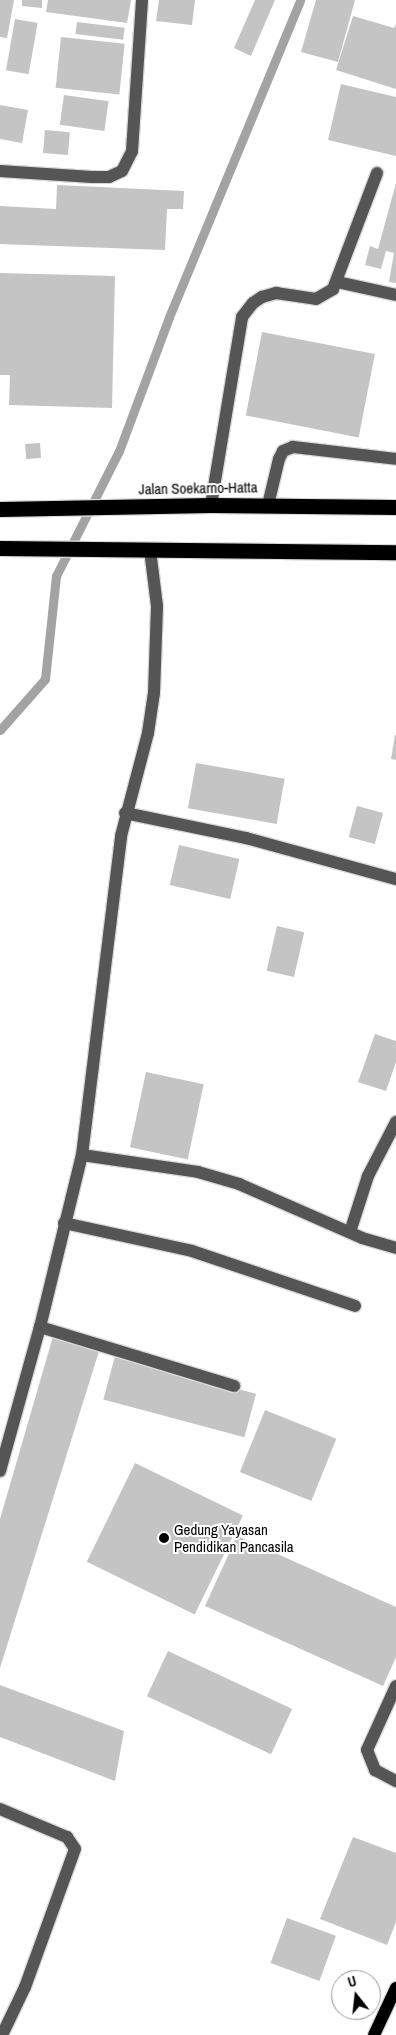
<!DOCTYPE html>
<html>
<head>
<meta charset="utf-8">
<style>
	body { margin:0 }
	#map { position:relative; width:396px; height:2035px; overflow:hidden; background:#fff; font-family:"Archivo Narrow",sans-serif }
	div>[style] { position:absolute }
	[style*='--x'] { left:calc(var(--x)*1px); top:calc(var(--y)*1px); width:calc(var(--w)*1px); rotate:calc(var(--a)*1deg) }
	.stream>* { height:9px; margin:-4.5px; padding:0 4.5px; transform-origin:4.5px; border-radius:4.5px; background:#a3a3a3 }
	.building>* { inset:0; background:#c4c4c4; transform-origin:0 0 }
	.roads { filter:drop-shadow(1px 0 #dbdbdb) drop-shadow(-1px 0 #dbdbdb) drop-shadow(0 1px #dbdbdb) drop-shadow(0 -1px #dbdbdb) }
	.minor>* { height:12px; margin:-6px; padding:0 6px; transform-origin:6px; border-radius:6px; background:#555 }
	.major>* { height:12px; margin:-6px; padding:0 6px; transform-origin:6px; border-radius:6px; background:#000 }
	.highway>* { height:15px; margin:-7.5px; padding:0 7.5px; transform-origin:7.5px; border-radius:7.5px; background:#000 }
	.dots>* { width:14px; height:14px; translate:-50% -50%; box-sizing:border-box; border:2px solid #fff; border-radius:50% }
	span { translate:-50% -50%; white-space:nowrap; text-align:center; line-height:1.15; -webkit-text-stroke:4px #fff; paint-order:stroke }
	.street-label { font-size:15px; color:#000 }
	.poi-label { font-size:15px; color:#000 }
	.left { translate:0 -50%; text-align:left }
	.north { position:absolute; left:331px; top:1970px; width:50px; height:50px; box-sizing:border-box; background:#fff; border:1px solid #999; border-radius:50%; rotate:344deg; font-size:14px; font-weight:700; line-height:20px; text-align:center; color:#000 }
	.north::after { content:''; display:block; margin:auto; width:18px; height:22px; background:#000; clip-path:polygon(50% 0,100% 100%,50% 72%,0 100%) }
</style>
</head>
<body>
<div id="map">
	<div class="stream">
		<div style="--x:0;--y:730;--w:68;--a:-48.6"></div>
		<div style="--x:45;--y:679;--w:104;--a:-83.9"></div>
		<div style="--x:56;--y:576;--w:140;--a:-63.3"></div>
		<div style="--x:119;--y:451;--w:143;--a:-69.5"></div>
		<div style="--x:169;--y:317;--w:343;--a:-67.5"></div>
	</div>
	<div class="building">
		<div style="clip-path:polygon(0 0,14px 0,7px 38px,0 37px)"></div>
		<div style="clip-path:polygon(22px 0,42px 0,42px 8px,22px 6px)"></div>
		<div style="clip-path:polygon(48px 0,131px 0,127px 23px,46px 12px)"></div>
		<div style="clip-path:polygon(159px 0,195px 0,192px 25px,156px 21px)"></div>
		<div style="clip-path:polygon(255px 0,275px 0,251px 56px,234px 48px)"></div>
		<div style="clip-path:polygon(316px 0,355px 0,338px 62px,301px 52px)"></div>
		<div style="clip-path:polygon(353px 16px,394px 28px,396px 24px,396px 89px,336px 70px)"></div>
		<div style="left:15px;top:19px;width:23px;height:52px;rotate:10deg"></div>
		<div style="left:77px;top:22px;width:48px;height:12px;rotate:7deg"></div>
		<div style="left:61px;top:37px;width:64px;height:51px;rotate:6deg"></div>
		<div style="clip-path:polygon(341px 84px,396px 97px,396px 156px,328px 140px)"></div>
		<div style="left:64px;top:95px;width:45px;height:30px;rotate:8deg"></div>
		<div style="clip-path:polygon(0 105px,28px 110px,22px 143px,0 139px)"></div>
		<div style="left:45px;top:130px;width:25px;height:23px;rotate:5deg"></div>
		<div style="clip-path:polygon(396px 183px,396px 283px,389px 282px,394px 253px,386px 251px,381px 269px,365px 265px,370px 246px,378px 249px)"></div>
		<div style="clip-path:polygon(57px 185px,184px 191px,183px 209px,167px 209px,165px 250px,0 244px,0 206px,56px 209px)"></div>
		<div style="clip-path:polygon(0 273px,115px 276px,112px 408px,9px 405px,10px 375px,0 375px)"></div>
		<div style="left:262px;top:332px;width:115px;height:85px;rotate:11deg"></div>
		<div style="left:40px;top:443px;width:15px;height:15px;rotate:86deg"></div>
		<div style="clip-path:polygon(395px 735px,396px 735px,396px 760px,391px 759px)"></div>
		<div style="left:196px;top:763px;width:90px;height:46px;rotate:10deg"></div>
		<div style="left:357px;top:806px;width:27px;height:32px;rotate:15deg"></div>
		<div style="left:179px;top:845px;width:62px;height:41px;rotate:13deg"></div>
		<div style="left:277px;top:926px;width:28px;height:46px;rotate:13deg"></div>
		<div style="clip-path:polygon(375px 1034px,396px 1041px,396px 1062px,386px 1091px,358px 1082px)"></div>
		<div style="left:146px;top:1072px;width:59px;height:77px;rotate:12deg"></div>
		<div style="clip-path:polygon(54px 1333px,100px 1348px,0 1668px,0 1519px)"></div>
		<div style="left:115px;top:1356px;width:146px;height:45px;rotate:15deg"></div>
		<div style="left:265px;top:1410px;width:77px;height:67px;rotate:22deg"></div>
		<div style="left:135px;top:1463px;width:120px;height:110px;rotate:26deg"></div>
		<div style="clip-path:polygon(237px 1536px,396px 1607px,396px 1657px,383px 1686px,205px 1606px)"></div>
		<div style="left:168px;top:1651px;width:137px;height:50px;rotate:25deg"></div>
		<div style="clip-path:polygon(0 1685px,124px 1731px,115px 1781px,0 1737px)"></div>
		<div style="clip-path:polygon(353px 1837px,396px 1853px,396px 1922px,387px 1945px,320px 1919px)"></div>
		<div style="left:287px;top:1918px;width:52px;height:48px;rotate:20deg"></div>
	</div>
	<div class="roads">
		<div class="minor">
			<div style="--x:0;--y:171;--w:92;--a:3.7"></div>
			<div style="--x:92;--y:177;--w:17;--a:0"></div>
			<div style="--x:109;--y:177;--w:14;--a:-25"></div>
			<div style="--x:122;--y:171;--w:22;--a:-63"></div>
			<div style="--x:132;--y:151;--w:151;--a:-86.2"></div>
			<div style="--x:337;--y:282;--w:60;--a:12.4"></div>
			<div style="--x:211;--y:505;--w:191;--a:-80.6"></div>
			<div style="--x:242;--y:317;--w:18;--a:-52"></div>
			<div style="--x:253;--y:303;--w:11;--a:-34"></div>
			<div style="--x:262;--y:297;--w:15;--a:-16"></div>
			<div style="--x:276;--y:293;--w:40;--a:8.5"></div>
			<div style="--x:316;--y:299;--w:20;--a:-30"></div>
			<div style="--x:333;--y:289;--w:124;--a:-69.2"></div>
			<div style="--x:268;--y:505;--w:47;--a:-76.6"></div>
			<div style="--x:279;--y:459;--w:9;--a:-63"></div>
			<div style="--x:283;--y:451;--w:11;--a:-22"></div>
			<div style="--x:293;--y:447;--w:104;--a:6.6"></div>
			<div style="--x:125;--y:813;--w:124;--a:11.7"></div>
			<div style="--x:246;--y:838;--w:156;--a:15.3"></div>
			<div style="--x:82;--y:1155;--w:117;--a:8.3"></div>
			<div style="--x:198;--y:1172;--w:43;--a:16.3"></div>
			<div style="--x:239;--y:1184;--w:134;--a:23.7"></div>
			<div style="--x:362;--y:1238;--w:35;--a:16"></div>
			<div style="--x:64;--y:1223;--w:131;--a:12.3"></div>
			<div style="--x:192;--y:1251;--w:172;--a:18.6"></div>
			<div style="--x:350;--y:1232;--w:59;--a:-72.2"></div>
			<div style="--x:368;--y:1176;--w:61;--a:-62.6"></div>
			<div style="--x:40;--y:1327;--w:203;--a:16.9"></div>
			<div style="--x:0;--y:1471;--w:149;--a:-74.5"></div>
			<div style="--x:40;--y:1327;--w:177;--a:-76.3"></div>
			<div style="--x:82;--y:1155;--w:321;--a:-83"></div>
			<div style="--x:121;--y:836;--w:106;--a:-75.3"></div>
			<div style="--x:148;--y:733;--w:40;--a:-81.5"></div>
			<div style="--x:154;--y:693;--w:87;--a:-88"></div>
			<div style="--x:157;--y:606;--w:56;--a:-97.1"></div>
			<div style="--x:396;--y:1686;--w:70;--a:114.4"></div>
			<div style="--x:367;--y:1750;--w:22;--a:68"></div>
			<div style="--x:375;--y:1770;--w:24;--a:28"></div>
			<div style="--x:0;--y:1809;--w:73;--a:22.7"></div>
			<div style="--x:67;--y:1837;--w:14;--a:56"></div>
			<div style="--x:75;--y:1849;--w:147;--a:109.9"></div>
			<div style="--x:25;--y:1987;--w:53;--a:115.6"></div>
		</div>
		<div class="major">
			<div style="--x:374;--y:2035;--w:52;--a:-64.9"></div>
		</div>
		<div class="highway">
			<div style="--x:0;--y:509;--w:211;--a:-1.1"></div>
			<div style="--x:211;--y:505;--w:185;--a:0.6"></div>
			<div style="--x:0;--y:548;--w:396;--a:0.6"></div>
		</div>
	</div>
	<div class="dots">
		<div style="left:164px;top:1538px;background:#000"></div>
	</div>
	<div class="street-label">
		<span style="left:198px;top:488px;rotate:-1deg">Jalan Soekarno-Hatta</span>
	</div>
	<div class="poi-label">
		<span class="left" style="left:174px;top:1538px">Gedung Yayasan<br>Pendidikan Pancasila</span>
	</div>
	<div class="north">U</div>
</div>
</body>
</html>
